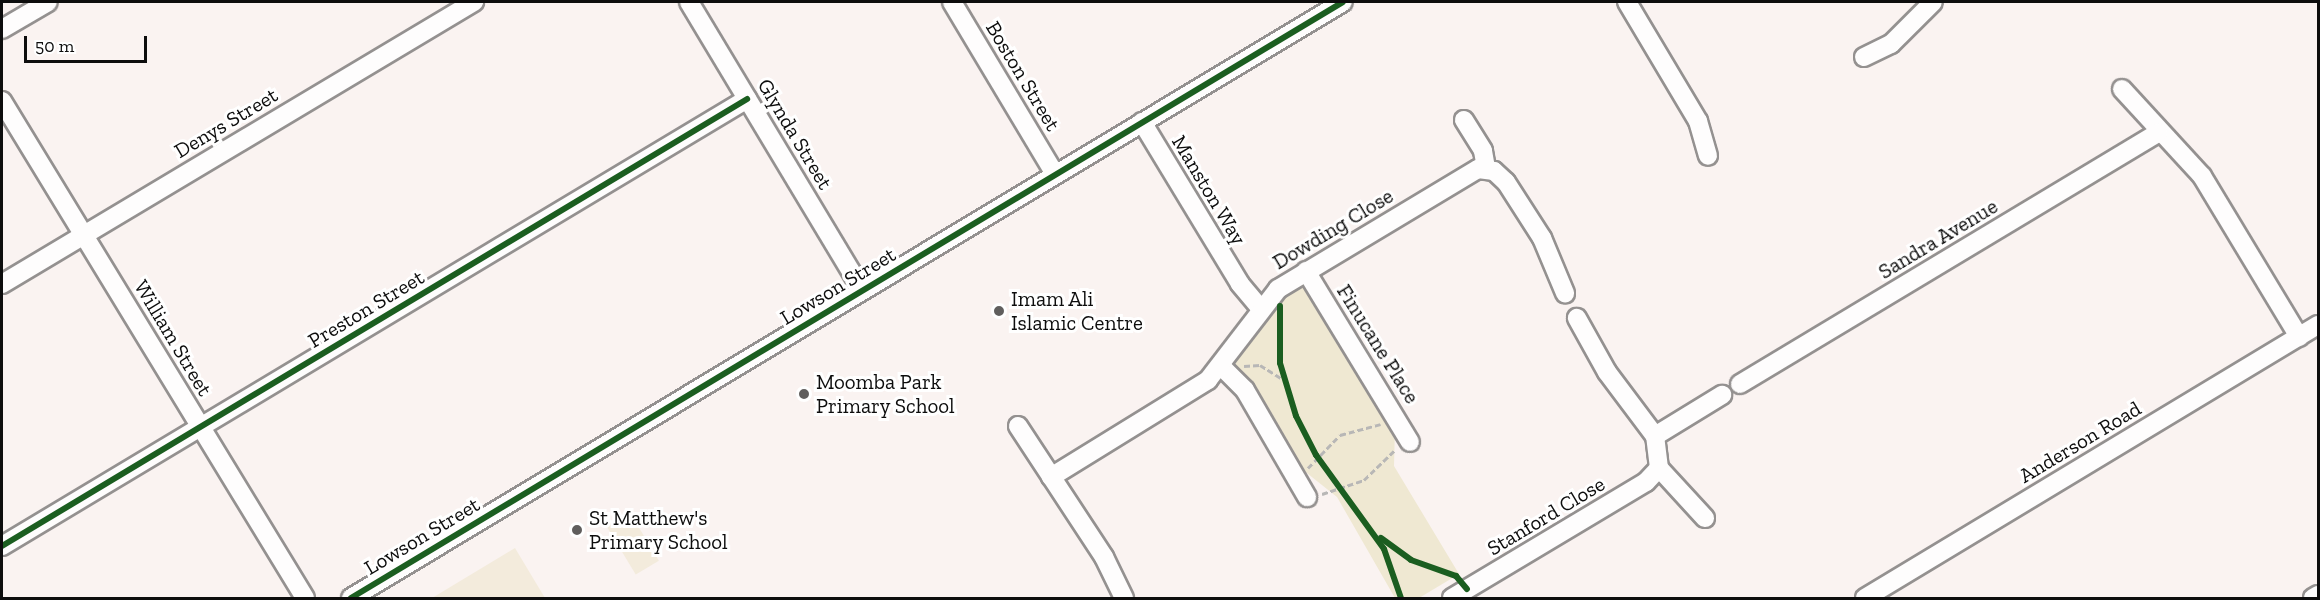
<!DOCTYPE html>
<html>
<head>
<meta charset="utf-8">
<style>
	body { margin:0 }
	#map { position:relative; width:2320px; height:600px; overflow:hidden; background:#faf3f1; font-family:"Zilla Slab",serif }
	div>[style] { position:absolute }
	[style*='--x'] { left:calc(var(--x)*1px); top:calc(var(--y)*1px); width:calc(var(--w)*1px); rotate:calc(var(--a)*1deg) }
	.green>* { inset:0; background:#efe8d2 }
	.pitch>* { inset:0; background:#f3ebdc; transform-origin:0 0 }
	.path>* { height:3px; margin-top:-1.5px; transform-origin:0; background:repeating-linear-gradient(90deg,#b8b7b6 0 6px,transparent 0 9px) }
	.roads { filter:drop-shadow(2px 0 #949190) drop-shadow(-2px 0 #949190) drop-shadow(0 2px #949190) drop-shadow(0 -2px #949190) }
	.minor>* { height:18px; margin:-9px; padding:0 9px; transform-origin:9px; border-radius:9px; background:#fefdfd }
	.cycleway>* { height:6px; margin:-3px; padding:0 3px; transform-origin:3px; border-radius:3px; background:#1b5e20 }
	.dots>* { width:16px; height:16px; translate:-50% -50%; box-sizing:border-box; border:3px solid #fff; border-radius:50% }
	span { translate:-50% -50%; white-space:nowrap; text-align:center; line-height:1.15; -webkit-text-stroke:6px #fff; paint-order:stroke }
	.street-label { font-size:21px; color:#0d0d0d }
	.poi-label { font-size:21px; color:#0d0d0d }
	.left { translate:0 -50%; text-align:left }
	.frame { position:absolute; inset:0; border:3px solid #0d0d0d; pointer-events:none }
	.scale { position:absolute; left:24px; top:36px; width:123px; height:27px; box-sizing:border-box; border:3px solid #0d0d0d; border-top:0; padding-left:8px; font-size:18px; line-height:21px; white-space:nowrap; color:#0d0d0d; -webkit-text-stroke:4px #fff; paint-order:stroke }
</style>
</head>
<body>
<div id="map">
	<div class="green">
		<div style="clip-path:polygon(1296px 287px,1306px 287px,1395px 427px,1394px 466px,1459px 574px,1419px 598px,1395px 598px,1337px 497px,1298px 466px,1237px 375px,1235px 360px,1268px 307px)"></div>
	</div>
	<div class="pitch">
		<div style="left:629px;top:511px;width:58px;height:27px;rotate:59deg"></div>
		<div style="clip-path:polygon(515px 548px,545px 598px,432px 598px)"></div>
	</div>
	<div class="path">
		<div style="--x:1281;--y:312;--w:51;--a:91.1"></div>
		<div style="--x:1280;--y:363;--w:55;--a:73.2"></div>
		<div style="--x:1296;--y:416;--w:44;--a:62.9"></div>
		<div style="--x:1316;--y:455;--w:116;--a:54.1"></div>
		<div style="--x:1384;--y:549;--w:52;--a:70.9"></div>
		<div style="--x:1244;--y:366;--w:16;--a:-4"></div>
		<div style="--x:1260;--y:365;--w:25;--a:32"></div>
		<div style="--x:1308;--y:468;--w:46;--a:-45.9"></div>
		<div style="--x:1340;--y:435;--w:42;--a:-15"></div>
		<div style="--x:1322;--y:494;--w:44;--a:-18.4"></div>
		<div style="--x:1364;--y:480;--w:45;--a:-44.1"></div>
		<div style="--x:1378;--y:535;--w:41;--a:37.1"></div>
		<div style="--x:1411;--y:560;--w:48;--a:19.6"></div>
	</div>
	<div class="roads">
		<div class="minor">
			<div style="--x:689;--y:2;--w:336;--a:59"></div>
			<div style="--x:952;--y:2;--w:200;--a:59.1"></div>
			<div style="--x:1627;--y:2;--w:139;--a:59.2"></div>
			<div style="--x:1698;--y:121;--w:36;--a:74"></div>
			<div style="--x:2;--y:29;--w:53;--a:-30.4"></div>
			<div style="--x:1864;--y:57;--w:30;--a:-26"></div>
			<div style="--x:1891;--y:44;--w:59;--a:-45"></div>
			<div style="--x:2122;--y:89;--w:118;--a:47.4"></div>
			<div style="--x:2202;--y:176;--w:188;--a:58.9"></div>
			<div style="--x:2;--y:101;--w:582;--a:58.63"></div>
			<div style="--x:1464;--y:120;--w:36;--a:58"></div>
			<div style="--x:1483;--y:151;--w:17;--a:80"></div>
			<div style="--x:1142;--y:122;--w:189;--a:58.8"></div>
			<div style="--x:1240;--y:284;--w:33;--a:50"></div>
			<div style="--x:1306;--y:271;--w:200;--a:58.7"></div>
			<div style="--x:2;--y:284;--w:550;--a:-30.86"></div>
			<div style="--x:1223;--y:368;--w:31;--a:45"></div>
			<div style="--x:1245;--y:390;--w:124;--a:59.9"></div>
			<div style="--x:1740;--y:384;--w:488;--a:-31"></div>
			<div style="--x:1018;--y:426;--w:157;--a:56.7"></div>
			<div style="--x:1104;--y:557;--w:46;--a:64"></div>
			<div style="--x:1655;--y:436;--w:79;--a:-31.5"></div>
			<div style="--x:1659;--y:468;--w:68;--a:47.4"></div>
			<div style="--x:1051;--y:477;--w:185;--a:-31.7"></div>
			<div style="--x:1208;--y:380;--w:115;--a:-52.4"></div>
			<div style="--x:1278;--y:289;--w:233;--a:-31"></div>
			<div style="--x:1478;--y:169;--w:16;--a:7"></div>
			<div style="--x:1494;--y:171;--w:16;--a:43"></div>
			<div style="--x:1506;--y:182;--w:67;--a:57.3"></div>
			<div style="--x:1542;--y:238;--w:60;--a:67.3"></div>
			<div style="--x:2;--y:546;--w:869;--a:-30.96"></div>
			<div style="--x:351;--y:598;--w:1157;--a:-31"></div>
			<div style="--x:1452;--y:598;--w:226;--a:-30.9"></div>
			<div style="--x:1646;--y:482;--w:19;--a:-47"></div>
			<div style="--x:1659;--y:468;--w:32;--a:-97"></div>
			<div style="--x:1655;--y:436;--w:80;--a:-126.9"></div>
			<div style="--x:1607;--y:372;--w:62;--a:-119.1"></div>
			<div style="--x:1865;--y:598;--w:529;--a:-31.08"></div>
			<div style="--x:2313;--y:598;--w:6;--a:-31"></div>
		</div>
	</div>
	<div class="cycleway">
		<div style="--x:1280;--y:306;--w:57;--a:90"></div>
		<div style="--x:1280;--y:363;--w:55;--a:73.2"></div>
		<div style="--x:1296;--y:416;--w:44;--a:62.9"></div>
		<div style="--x:1316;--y:455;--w:116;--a:54.1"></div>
		<div style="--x:1384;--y:549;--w:52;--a:70.9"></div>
		<div style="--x:1381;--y:538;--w:37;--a:36"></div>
		<div style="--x:1411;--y:560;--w:48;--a:19.6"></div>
		<div style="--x:1456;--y:576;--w:17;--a:50"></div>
		<div style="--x:2;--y:546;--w:869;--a:-30.96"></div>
		<div style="--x:351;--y:598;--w:1157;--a:-31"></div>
	</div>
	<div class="dots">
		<div style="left:999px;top:311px;background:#605e5d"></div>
		<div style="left:804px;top:394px;background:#605e5d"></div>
		<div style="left:577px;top:530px;background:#605e5d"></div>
	</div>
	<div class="street-label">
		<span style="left:1023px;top:76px;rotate:59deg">Boston Street</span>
		<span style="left:226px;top:123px;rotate:-31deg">Denys Street</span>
		<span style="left:795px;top:134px;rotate:59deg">Glynda Street</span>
		<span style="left:1209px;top:190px;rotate:59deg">Manston Way</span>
		<span style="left:1333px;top:229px;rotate:-31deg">Dowding Close</span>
		<span style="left:1938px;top:239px;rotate:-31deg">Sandra Avenue</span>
		<span style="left:838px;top:286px;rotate:-31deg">Lowson Street</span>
		<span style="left:366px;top:309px;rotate:-31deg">Preston Street</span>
		<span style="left:173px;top:338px;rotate:59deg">William Street</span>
		<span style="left:1378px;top:344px;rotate:58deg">Finucane Place</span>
		<span style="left:2080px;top:442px;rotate:-31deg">Anderson Road</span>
		<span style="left:1546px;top:516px;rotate:-31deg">Stanford Close</span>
		<span style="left:422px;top:536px;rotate:-31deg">Lowson Street</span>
	</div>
	<div class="poi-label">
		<span class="left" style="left:1011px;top:311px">Imam Ali<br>Islamic Centre</span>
		<span class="left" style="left:816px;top:394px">Moomba Park<br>Primary School</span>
		<span class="left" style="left:589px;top:530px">St Matthew's<br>Primary School</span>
	</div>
	<div class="frame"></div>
	<div class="scale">50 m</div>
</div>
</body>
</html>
